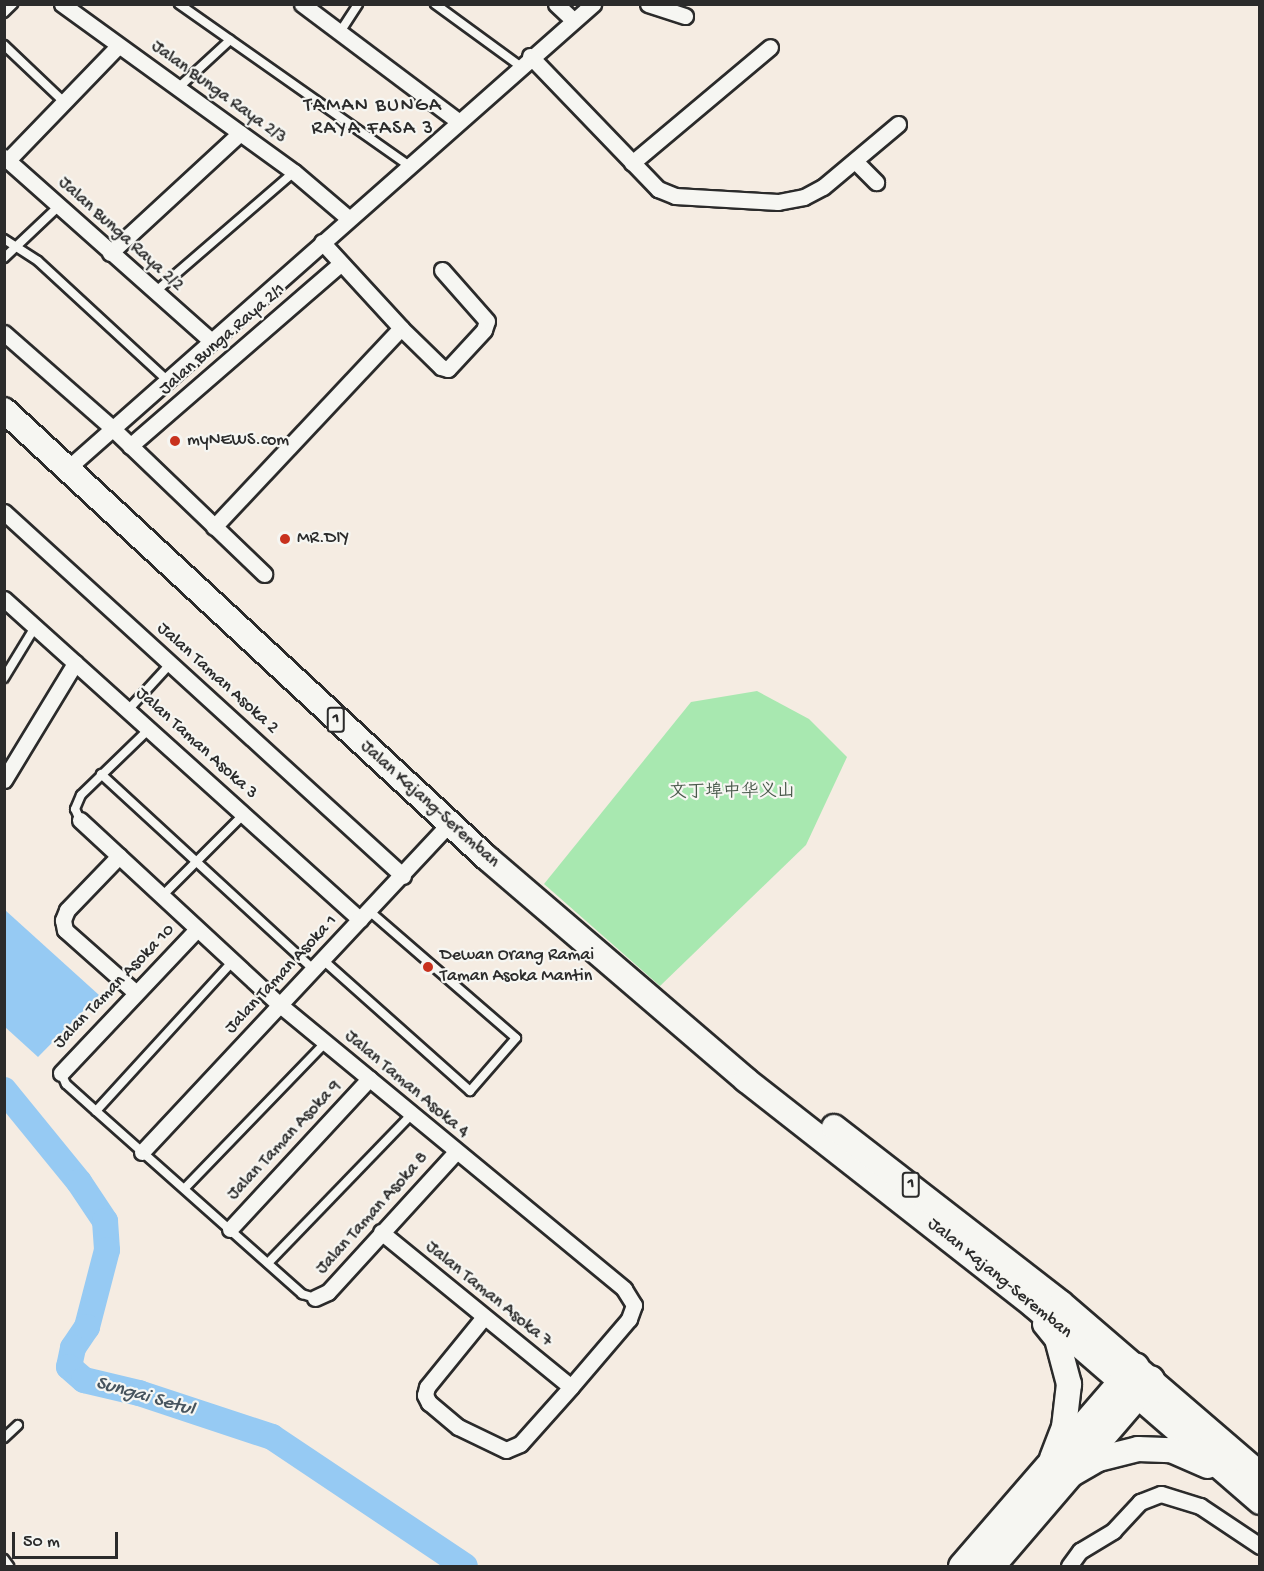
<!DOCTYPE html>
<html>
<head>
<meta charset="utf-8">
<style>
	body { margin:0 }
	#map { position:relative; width:1264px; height:1571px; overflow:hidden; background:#f5ece2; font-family:"Gochi Hand","LXGW WenKai TC",sans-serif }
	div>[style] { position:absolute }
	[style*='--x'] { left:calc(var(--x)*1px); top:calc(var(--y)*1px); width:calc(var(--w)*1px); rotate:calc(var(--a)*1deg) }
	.green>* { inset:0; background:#a8e8b0 }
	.water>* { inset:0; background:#96caf3 }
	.river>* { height:26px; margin:-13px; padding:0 13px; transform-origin:13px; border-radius:13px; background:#96caf3 }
	.roads { filter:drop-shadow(2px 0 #2b2b2b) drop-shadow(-2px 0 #2b2b2b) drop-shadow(0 2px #2b2b2b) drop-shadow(0 -2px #2b2b2b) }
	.service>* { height:8px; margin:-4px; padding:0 4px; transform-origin:4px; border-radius:4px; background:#f6f6f2 }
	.minor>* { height:15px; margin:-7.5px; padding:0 7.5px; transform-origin:7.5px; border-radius:7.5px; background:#f6f6f2 }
	.primary>* { height:24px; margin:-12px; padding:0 12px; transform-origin:12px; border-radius:12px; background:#f6f6f2 }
	.motorway>* { height:27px; margin:-13.5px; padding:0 13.5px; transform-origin:13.5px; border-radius:13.5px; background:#f6f6f2 }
	.dots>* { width:16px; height:16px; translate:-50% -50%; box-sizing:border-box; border:3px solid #f6f6f2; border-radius:50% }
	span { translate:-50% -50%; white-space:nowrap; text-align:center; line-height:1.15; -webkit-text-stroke:4.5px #f6f6f2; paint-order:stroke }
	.shield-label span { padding:2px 4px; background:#f6f6f2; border:2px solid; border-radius:4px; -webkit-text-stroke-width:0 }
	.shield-label { font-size:16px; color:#2b2b2b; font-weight:700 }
	.street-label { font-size:18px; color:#2b2b2b }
	.poi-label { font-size:18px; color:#2b2b2b }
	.left { translate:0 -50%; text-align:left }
	.park-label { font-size:18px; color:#4a5a4c }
	.neighbourhood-label { font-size:20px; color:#2b2b2b; letter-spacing:1.5px }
	.water-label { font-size:20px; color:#46535d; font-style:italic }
	.frame { position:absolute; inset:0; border:6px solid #2b2b2b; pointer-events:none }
	.scale { position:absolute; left:12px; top:1532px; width:106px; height:27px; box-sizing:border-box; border:3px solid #2b2b2b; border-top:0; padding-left:8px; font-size:18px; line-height:21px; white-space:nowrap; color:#2b2b2b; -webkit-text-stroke:4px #f6f6f2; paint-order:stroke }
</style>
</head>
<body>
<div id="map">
	<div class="green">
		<div style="clip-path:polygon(757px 691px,809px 719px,847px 757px,806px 845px,660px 986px,544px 884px,691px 702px)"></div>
	</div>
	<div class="water">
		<div style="clip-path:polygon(5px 910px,99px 995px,38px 1057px,5px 1027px)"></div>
	</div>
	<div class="river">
		<div style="--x:4;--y:1090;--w:119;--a:50.8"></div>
		<div style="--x:79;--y:1182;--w:47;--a:56.3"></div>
		<div style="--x:105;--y:1221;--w:29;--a:86"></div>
		<div style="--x:107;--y:1250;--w:80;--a:104.6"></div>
		<div style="--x:87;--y:1327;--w:25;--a:124"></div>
		<div style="--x:73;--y:1348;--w:19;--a:102"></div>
		<div style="--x:69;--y:1367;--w:20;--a:41"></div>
		<div style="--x:84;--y:1380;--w:57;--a:13.3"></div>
		<div style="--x:139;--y:1393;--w:140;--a:18.3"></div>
		<div style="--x:272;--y:1437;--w:232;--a:33.8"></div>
	</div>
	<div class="roads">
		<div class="service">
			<div style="--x:179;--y:4;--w:280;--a:35.1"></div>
			<div style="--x:435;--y:4;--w:105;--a:36.1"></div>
			<div style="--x:4;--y:13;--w:13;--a:-45"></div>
			<div style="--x:340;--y:32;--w:33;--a:-57"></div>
			<div style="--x:4;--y:45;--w:83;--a:43.5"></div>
			<div style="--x:178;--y:88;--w:71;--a:-42.7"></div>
			<div style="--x:4;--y:239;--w:40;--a:32.9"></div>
			<div style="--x:38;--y:261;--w:176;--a:42.7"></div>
			<div style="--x:4;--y:258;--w:74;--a:-43.4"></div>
			<div style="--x:155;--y:292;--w:184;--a:-40.8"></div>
			<div style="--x:4;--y:678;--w:60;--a:-58.7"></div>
			<div style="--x:128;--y:710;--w:64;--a:-47.5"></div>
			<div style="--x:101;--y:774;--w:289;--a:42.6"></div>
			<div style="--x:80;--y:820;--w:12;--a:-114"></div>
			<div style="--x:75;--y:809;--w:15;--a:-67"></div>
			<div style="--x:81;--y:795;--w:95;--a:-44.1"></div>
			<div style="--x:162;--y:896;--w:116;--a:-45"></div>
			<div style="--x:323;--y:960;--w:197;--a:41.7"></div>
			<div style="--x:470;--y:1091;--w:70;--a:-49"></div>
			<div style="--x:516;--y:1038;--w:196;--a:-139.1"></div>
			<div style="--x:61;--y:1073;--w:12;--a:66"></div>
			<div style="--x:66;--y:1084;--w:40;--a:42"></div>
			<div style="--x:96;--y:1111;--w:276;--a:41.6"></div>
			<div style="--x:302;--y:1294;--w:14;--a:17"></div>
			<div style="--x:96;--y:1111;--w:202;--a:-47.6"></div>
			<div style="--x:185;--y:1188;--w:202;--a:-46"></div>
			<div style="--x:268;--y:1263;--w:206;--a:-46"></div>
			<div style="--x:4;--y:1438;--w:19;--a:-43"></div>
			<div style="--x:4;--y:1559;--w:9;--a:54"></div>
		</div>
		<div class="minor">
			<div style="--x:62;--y:4;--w:286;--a:35.9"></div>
			<div style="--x:294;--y:172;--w:71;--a:40.4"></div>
			<div style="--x:302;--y:4;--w:195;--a:36.9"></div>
			<div style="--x:556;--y:4;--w:23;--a:43"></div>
			<div style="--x:648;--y:4;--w:39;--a:18"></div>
			<div style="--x:530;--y:56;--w:185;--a:46.1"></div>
			<div style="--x:658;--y:189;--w:18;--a:22"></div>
			<div style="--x:675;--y:196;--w:103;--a:3.3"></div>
			<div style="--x:778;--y:202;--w:26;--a:-11"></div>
			<div style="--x:804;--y:197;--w:21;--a:-28"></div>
			<div style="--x:823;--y:187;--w:98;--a:-40"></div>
			<div style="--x:4;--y:157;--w:277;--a:41.6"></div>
			<div style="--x:8;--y:160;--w:158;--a:-46"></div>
			<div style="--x:855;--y:161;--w:30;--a:45"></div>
			<div style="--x:632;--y:163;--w:180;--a:-40"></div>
			<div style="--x:322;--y:242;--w:117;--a:47.4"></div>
			<div style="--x:401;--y:328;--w:56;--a:44.3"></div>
			<div style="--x:441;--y:367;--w:7;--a:16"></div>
			<div style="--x:448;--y:369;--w:53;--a:-47.3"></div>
			<div style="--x:484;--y:330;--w:9;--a:-72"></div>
			<div style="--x:487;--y:321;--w:68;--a:-131.4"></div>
			<div style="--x:110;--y:253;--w:177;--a:-42.7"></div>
			<div style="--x:4;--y:333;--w:144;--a:41.3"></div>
			<div style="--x:112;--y:428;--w:211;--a:43.8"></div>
			<div style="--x:130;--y:446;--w:279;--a:-40.9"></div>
			<div style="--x:68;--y:468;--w:701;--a:-41.47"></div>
			<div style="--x:4;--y:512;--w:540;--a:42.37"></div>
			<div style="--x:214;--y:527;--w:273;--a:-46.8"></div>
			<div style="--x:4;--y:599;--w:479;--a:42"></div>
			<div style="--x:4;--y:780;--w:137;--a:-58.7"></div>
			<div style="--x:80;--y:820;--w:272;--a:42.8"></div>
			<div style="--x:280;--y:1005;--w:446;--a:39.5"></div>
			<div style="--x:624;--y:1289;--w:19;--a:58"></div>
			<div style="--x:634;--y:1305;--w:15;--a:110"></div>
			<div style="--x:629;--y:1319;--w:89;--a:130.5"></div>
			<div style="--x:571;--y:1387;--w:76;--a:131.8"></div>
			<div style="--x:520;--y:1444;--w:15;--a:157"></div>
			<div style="--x:506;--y:1450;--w:53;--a:-154.4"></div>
			<div style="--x:458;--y:1427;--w:38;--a:-140"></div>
			<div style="--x:429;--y:1403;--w:9;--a:-117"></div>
			<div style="--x:425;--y:1395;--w:8;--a:-76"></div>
			<div style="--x:427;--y:1387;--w:89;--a:-50.9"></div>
			<div style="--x:119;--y:856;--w:75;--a:133.9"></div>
			<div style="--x:67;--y:910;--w:11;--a:112"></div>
			<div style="--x:63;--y:920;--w:10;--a:79"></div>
			<div style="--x:65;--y:930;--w:94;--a:41.5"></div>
			<div style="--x:61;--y:1073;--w:198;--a:-46.6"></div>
			<div style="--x:142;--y:1152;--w:449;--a:-46.9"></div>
			<div style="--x:230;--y:1229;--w:205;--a:-47.2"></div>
			<div style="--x:381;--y:1232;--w:245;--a:39.2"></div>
			<div style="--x:315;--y:1298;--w:14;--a:-25"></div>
			<div style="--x:328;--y:1292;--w:190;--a:-47.6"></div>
			<div style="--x:1069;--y:1566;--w:19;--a:-54"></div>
			<div style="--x:1080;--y:1551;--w:39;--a:-31"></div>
			<div style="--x:1113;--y:1531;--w:40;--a:-47"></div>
			<div style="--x:1140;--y:1502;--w:22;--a:-21"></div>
			<div style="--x:1161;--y:1494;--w:41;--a:17.1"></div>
			<div style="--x:1200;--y:1506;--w:72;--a:33.7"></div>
		</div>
		<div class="primary">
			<div style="--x:4;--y:410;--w:659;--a:42.85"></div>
			<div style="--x:487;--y:858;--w:341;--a:40.6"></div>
			<div style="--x:746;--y:1080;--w:366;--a:38.1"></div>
			<div style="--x:1034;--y:1306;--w:299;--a:40.9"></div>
			<div style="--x:834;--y:1127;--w:287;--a:37.8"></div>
			<div style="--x:1061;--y:1303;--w:262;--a:40.7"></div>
			<div style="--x:1045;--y:1324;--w:19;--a:51"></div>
			<div style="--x:1057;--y:1339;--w:47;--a:75.1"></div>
			<div style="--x:1069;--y:1384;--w:43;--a:96.6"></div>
			<div style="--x:1064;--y:1427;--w:33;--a:111"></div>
			<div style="--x:1072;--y:1474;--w:30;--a:-30"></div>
			<div style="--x:1098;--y:1459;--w:41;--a:-14"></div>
			<div style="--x:1138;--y:1449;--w:33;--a:2"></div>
			<div style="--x:1171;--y:1450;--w:40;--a:23.4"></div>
		</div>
		<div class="motorway">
			<div style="--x:962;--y:1566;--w:264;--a:-49.1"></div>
			<div style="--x:990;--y:1566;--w:246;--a:-49.4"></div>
		</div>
	</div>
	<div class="dots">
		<div style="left:175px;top:441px;background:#c8321e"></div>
		<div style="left:285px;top:539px;background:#c8321e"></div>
		<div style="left:428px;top:967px;background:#c8321e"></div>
	</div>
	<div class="shield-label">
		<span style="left:336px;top:720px">1</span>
		<span style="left:911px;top:1185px">1</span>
	</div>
	<div class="street-label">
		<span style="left:218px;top:93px;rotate:36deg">Jalan Bunga Raya 2/3</span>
		<span style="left:120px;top:235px;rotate:42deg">Jalan Bunga Raya 2/2</span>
		<span style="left:223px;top:340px;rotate:-41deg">Jalan Bunga Raya 2/1</span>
		<span style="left:217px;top:679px;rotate:42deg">Jalan Taman Asoka 2</span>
		<span style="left:196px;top:744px;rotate:42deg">Jalan Taman Asoka 3</span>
		<span style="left:429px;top:805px;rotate:42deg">Jalan Kajang-Seremban</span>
		<span style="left:282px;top:975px;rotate:-47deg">Jalan Taman Asoka 1</span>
		<span style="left:115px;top:987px;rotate:-46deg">Jalan Taman Asoka 10</span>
		<span style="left:406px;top:1085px;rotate:40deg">Jalan Taman Asoka 4</span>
		<span style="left:285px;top:1141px;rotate:-47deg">Jalan Taman Asoka 9</span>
		<span style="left:373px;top:1214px;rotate:-48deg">Jalan Taman Asoka 8</span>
		<span style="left:999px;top:1279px;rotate:39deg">Jalan Kajang-Seremban</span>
		<span style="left:488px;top:1295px;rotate:39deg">Jalan Taman Asoka 7</span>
	</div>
	<div class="poi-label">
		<span class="left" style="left:187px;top:441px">myNEWS.com</span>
		<span class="left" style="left:297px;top:539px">MR.DIY</span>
		<span class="left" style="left:440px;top:967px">Dewan Orang Ramai<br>Taman Asoka Mantin</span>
	</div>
	<div class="park-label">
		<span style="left:732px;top:793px">文丁埠中华义山</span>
	</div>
	<div class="neighbourhood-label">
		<span style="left:373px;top:118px">TAMAN BUNGA<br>RAYA FASA 3</span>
	</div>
	<div class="water-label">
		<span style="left:145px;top:1397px;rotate:16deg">Sungai Setul</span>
	</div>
	<div class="frame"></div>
	<div class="scale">50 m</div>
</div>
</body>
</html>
